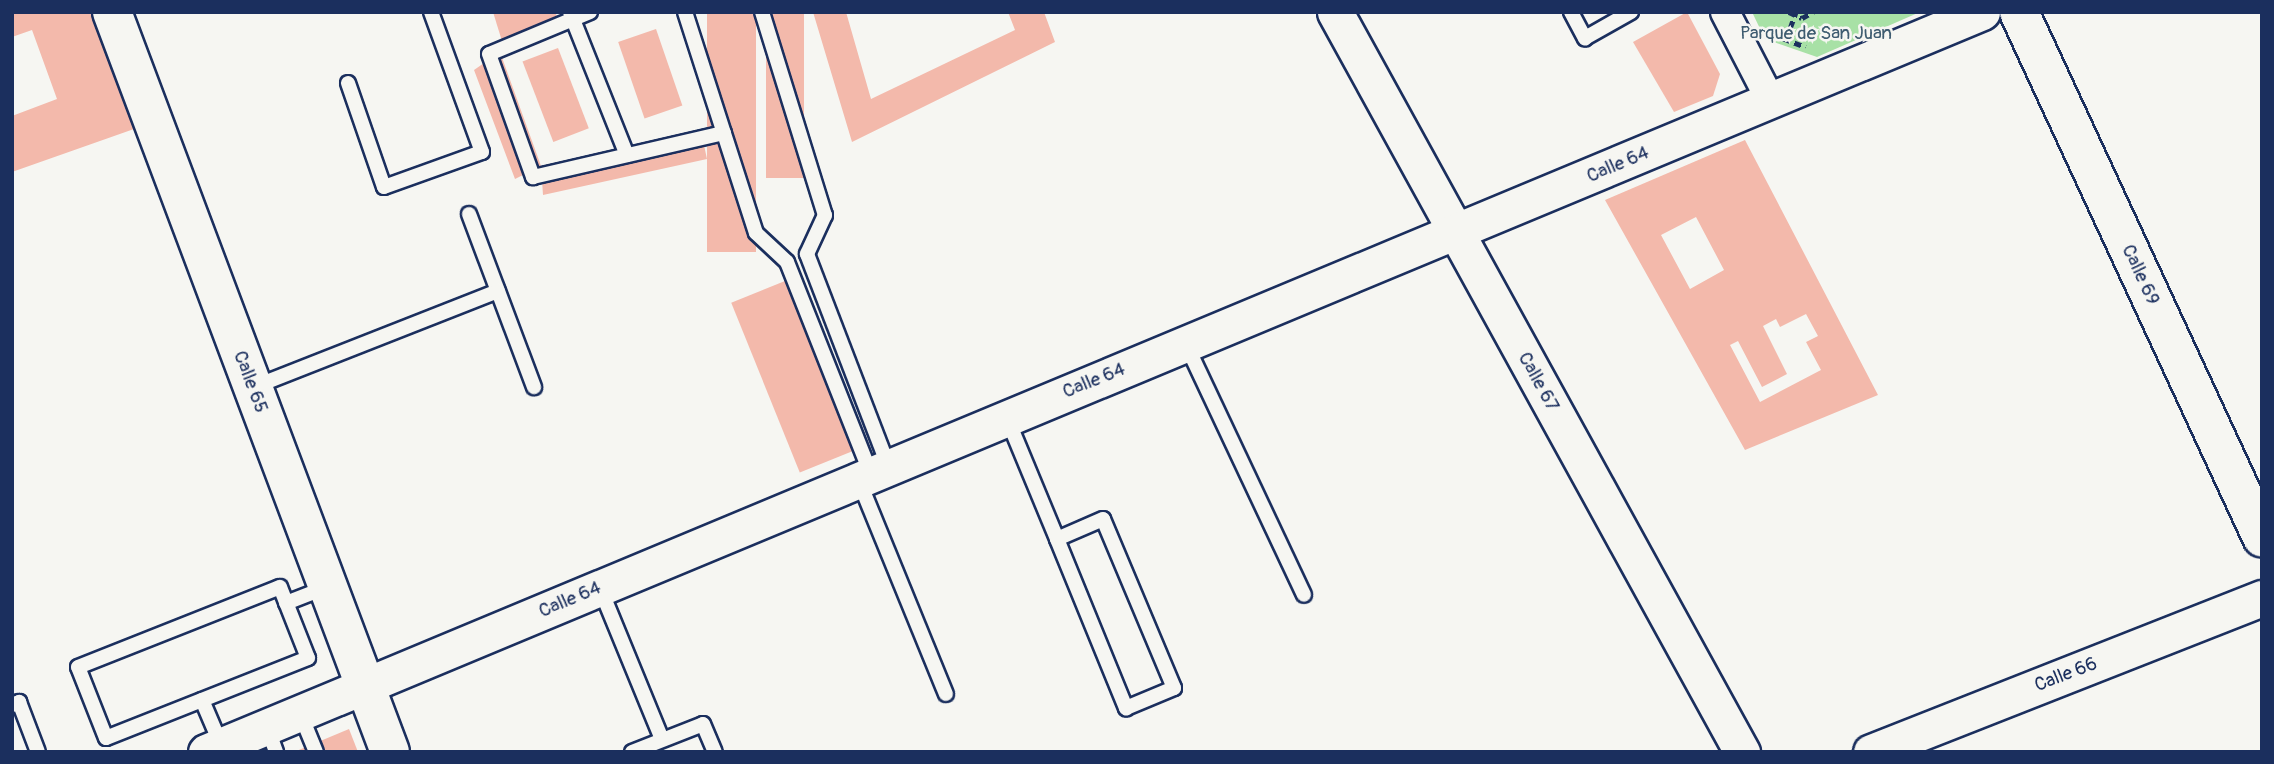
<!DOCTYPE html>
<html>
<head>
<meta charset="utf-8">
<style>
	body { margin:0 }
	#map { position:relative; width:2274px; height:764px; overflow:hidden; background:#f6f6f2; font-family:Pangolin,sans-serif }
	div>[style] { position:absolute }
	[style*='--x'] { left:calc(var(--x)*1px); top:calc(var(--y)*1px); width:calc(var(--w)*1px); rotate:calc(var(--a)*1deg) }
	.green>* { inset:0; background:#a8e1a6 }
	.building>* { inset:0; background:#f3b9ab; transform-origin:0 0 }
	.path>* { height:4.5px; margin-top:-2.25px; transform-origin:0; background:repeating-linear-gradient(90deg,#1b2f5e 0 7px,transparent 0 12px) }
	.roads { filter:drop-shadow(2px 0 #1b2f5e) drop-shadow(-2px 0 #1b2f5e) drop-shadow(0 2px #1b2f5e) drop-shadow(0 -2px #1b2f5e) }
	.service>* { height:14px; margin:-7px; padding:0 7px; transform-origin:7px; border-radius:7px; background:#f6f6f2 }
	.minor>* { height:28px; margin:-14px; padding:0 14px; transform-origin:14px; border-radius:14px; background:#f6f6f2 }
	.tertiary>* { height:35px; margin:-17.5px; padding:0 17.5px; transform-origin:17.5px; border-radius:17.5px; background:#f6f6f2 }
	.secondary>* { height:38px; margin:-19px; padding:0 19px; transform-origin:19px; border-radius:19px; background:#f6f6f2 }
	span { translate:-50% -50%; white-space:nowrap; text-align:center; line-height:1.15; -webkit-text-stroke:5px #f6f6f2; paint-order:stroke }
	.park-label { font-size:19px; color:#3e5c70 }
	.street-label { font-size:19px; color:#1b2f5e }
	.frame { position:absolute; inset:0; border:14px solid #1b2f5e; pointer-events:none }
</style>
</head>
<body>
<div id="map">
	<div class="green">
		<div style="clip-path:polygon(1752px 12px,1920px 12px,1817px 57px,1765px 39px)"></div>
	</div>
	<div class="building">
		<div style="clip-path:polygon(12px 12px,91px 12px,134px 129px,12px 172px,12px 116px,57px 99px,32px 30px,12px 37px)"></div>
		<div style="clip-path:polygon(493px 12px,555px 12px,563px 31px,506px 54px)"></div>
		<div style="left:707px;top:12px;width:49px;height:240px"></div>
		<div style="left:766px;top:12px;width:38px;height:166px"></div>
		<div style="clip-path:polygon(813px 12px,846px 12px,871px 99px,1015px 30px,1008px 12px,1044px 12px,1055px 42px,852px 142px)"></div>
		<div style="clip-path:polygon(1687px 12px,1720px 74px,1713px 96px,1674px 112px,1633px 42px)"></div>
		<div style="left:656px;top:29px;width:81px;height:40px;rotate:71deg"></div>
		<div style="left:558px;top:48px;width:86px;height:38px;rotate:69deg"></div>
		<div style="clip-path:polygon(500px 52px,541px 166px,701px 131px,707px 159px,543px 195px,541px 166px,515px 179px,474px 70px)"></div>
		<div style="clip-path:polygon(evenodd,1745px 140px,1878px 395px,1745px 450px,1605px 200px,1745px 140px,1696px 217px,1724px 270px,1690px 289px,1661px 235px,1696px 217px,1745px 140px,1806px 314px,1818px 336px,1806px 342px,1821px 370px,1760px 402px,1730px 345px,1738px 341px,1762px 387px,1787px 374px,1763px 326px,1776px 319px,1780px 327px,1806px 314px)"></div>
		<div style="left:785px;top:281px;width:183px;height:58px;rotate:68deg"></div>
		<div style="clip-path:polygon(349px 729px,358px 752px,294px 752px)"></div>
	</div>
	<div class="path">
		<div style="--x:1789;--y:12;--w:14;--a:25"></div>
		<div style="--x:1802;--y:18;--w:13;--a:-29"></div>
		<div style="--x:1772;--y:34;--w:36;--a:21"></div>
		<div style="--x:1786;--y:39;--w:29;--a:-70"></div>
	</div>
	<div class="roads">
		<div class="service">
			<div style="--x:570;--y:12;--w:154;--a:68.3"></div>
			<div style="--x:590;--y:12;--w:109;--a:157.4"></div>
			<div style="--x:489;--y:54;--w:131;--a:70.3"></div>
			<div style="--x:533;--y:177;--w:196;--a:-13"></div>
			<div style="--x:685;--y:12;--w:232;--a:72.2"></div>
			<div style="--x:756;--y:233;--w:42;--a:43.1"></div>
			<div style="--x:787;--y:262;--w:226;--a:68.4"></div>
			<div style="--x:762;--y:12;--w:213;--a:72.8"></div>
			<div style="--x:825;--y:215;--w:43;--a:114.8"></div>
			<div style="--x:807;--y:254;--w:226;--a:69"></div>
			<div style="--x:1571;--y:12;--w:30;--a:62"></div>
			<div style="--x:1585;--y:38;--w:53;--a:-29.5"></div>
			<div style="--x:348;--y:83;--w:110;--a:70.9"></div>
			<div style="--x:384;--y:187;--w:104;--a:-19.7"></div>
			<div style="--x:482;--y:152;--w:149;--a:-110"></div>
			<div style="--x:469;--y:214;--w:185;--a:69.4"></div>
			<div style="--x:1186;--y:344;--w:277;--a:64.8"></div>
			<div style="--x:254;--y:387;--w:262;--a:-21.5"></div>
			<div style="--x:1007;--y:418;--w:131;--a:67.5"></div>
			<div style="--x:1057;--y:539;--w:183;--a:67.8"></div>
			<div style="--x:1126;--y:708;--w:52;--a:-22.6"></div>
			<div style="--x:1174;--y:688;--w:183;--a:-112.8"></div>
			<div style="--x:1103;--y:519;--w:50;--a:156.5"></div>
			<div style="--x:859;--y:481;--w:230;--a:67.8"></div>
			<div style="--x:280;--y:587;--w:76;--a:68.5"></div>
			<div style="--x:308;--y:658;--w:217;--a:158.4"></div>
			<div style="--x:106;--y:738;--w:76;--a:-111.5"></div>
			<div style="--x:78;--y:667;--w:217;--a:-21.6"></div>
			<div style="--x:600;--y:588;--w:163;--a:67.7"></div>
			<div style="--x:286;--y:603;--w:44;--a:-21.3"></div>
			<div style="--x:202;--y:700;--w:51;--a:66.9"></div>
			<div style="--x:12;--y:705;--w:8;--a:-23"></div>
			<div style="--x:19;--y:702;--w:53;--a:69.2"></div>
			<div style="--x:300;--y:713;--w:42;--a:67.7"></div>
			<div style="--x:267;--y:727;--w:27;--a:70"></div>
			<div style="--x:632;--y:752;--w:76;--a:-21.5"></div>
			<div style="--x:703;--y:724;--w:30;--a:67"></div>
		</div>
		<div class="minor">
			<div style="--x:1725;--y:12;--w:98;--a:62.7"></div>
		</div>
		<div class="tertiary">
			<div style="--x:1335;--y:12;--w:845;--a:61.19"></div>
			<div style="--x:206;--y:752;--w:1924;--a:-22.62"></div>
			<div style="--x:1871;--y:752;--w:420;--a:-21.5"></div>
		</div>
		<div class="secondary">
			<div style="--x:112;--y:12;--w:790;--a:69.41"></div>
			<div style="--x:2019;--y:12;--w:579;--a:65.16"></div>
		</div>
	</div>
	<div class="park-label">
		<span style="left:1816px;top:34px">Parque de San Juan</span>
	</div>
	<div class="street-label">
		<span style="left:1618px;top:165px;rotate:-23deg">Calle 64</span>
		<span style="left:2140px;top:275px;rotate:65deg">Calle 69</span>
		<span style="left:1094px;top:381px;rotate:-22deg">Calle 64</span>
		<span style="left:250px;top:382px;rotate:69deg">Calle 65</span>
		<span style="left:1538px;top:382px;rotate:61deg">Calle 67</span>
		<span style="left:570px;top:600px;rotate:-23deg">Calle 64</span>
		<span style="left:2066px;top:675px;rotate:-21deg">Calle 66</span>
	</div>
	<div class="frame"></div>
</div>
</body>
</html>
